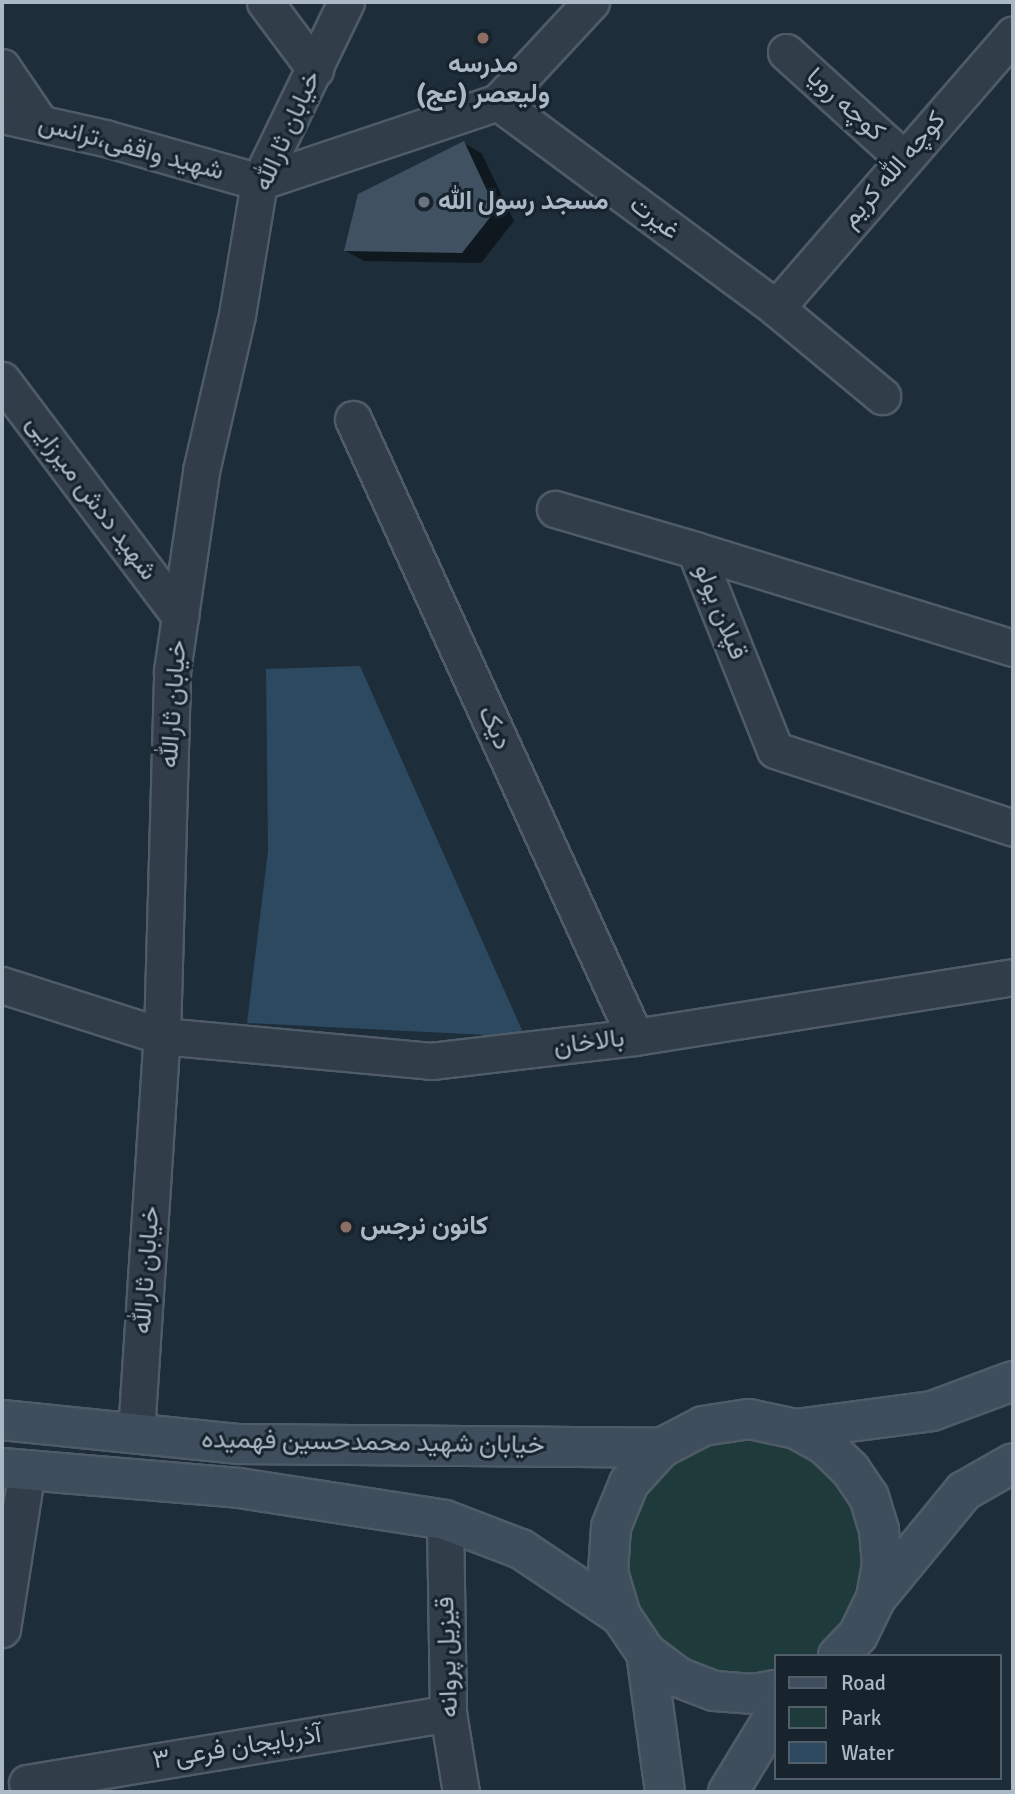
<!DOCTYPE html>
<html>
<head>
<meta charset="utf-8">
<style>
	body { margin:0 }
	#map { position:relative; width:1015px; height:1794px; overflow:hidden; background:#1d2d39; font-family:Signika,Vazirmatn,sans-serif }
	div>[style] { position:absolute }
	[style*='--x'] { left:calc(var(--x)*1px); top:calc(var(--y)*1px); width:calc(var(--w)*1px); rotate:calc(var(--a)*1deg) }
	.green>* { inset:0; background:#1f3a3a }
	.water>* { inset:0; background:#2d4960 }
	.shadow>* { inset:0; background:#0007 }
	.building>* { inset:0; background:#405261 }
	.roads { filter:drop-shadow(2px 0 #4f5c67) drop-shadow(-2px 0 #4f5c67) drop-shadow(0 2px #4f5c67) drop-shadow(0 -2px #4f5c67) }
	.street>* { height:35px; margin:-17.5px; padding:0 17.5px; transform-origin:17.5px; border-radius:17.5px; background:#313e49 }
	.secondary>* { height:38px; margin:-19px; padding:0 19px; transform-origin:19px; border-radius:19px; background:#3f4e5d }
	.dots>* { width:19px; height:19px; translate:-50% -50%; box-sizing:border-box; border:4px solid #17232d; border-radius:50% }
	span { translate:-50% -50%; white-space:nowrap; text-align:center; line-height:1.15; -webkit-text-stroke:6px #17232d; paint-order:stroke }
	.poi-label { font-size:26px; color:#abb9c6; font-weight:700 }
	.left { translate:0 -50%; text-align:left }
	.street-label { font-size:26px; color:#abb9c6 }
	.frame { position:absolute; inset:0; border:4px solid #abb9c6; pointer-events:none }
	.legend { position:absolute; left:774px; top:1654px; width:228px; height:126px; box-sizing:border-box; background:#17232d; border:2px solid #525f6a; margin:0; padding:9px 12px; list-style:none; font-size:21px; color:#abb9c6 }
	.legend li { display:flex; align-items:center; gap:14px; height:35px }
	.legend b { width:35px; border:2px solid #525f6a }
</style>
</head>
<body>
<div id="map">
	<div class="green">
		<div style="clip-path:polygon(741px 1437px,779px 1442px,814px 1459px,841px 1485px,861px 1522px,866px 1564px,857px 1605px,835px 1641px,816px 1656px,775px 1656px,775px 1675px,720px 1679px,681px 1663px,650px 1635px,631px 1602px,624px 1564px,628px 1526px,644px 1491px,670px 1463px,704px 1444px)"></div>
	</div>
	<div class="water">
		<div style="clip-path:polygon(360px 666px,525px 1037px,247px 1023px,268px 851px,266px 669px)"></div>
	</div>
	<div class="shadow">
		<div style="clip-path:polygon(464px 143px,482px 154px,514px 221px,481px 263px,364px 261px,346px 251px)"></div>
	</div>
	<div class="building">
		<div style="clip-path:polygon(464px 141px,496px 210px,462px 253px,344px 251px,358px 194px)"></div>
	</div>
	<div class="roads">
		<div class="street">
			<div style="--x:265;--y:2;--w:84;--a:53.3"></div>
			<div style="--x:591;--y:2;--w:137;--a:132.9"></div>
			<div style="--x:498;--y:102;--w:346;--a:36.5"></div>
			<div style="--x:776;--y:308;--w:138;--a:39.7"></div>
			<div style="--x:786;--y:52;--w:158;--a:42.2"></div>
			<div style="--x:2;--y:67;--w:68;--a:55.8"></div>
			<div style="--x:2;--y:115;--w:106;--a:12.6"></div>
			<div style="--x:105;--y:138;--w:160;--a:15.9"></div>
			<div style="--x:259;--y:182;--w:252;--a:-18.5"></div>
			<div style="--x:776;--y:308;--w:362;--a:-49.1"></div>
			<div style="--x:2;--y:380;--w:296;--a:53"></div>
			<div style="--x:353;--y:419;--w:679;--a:65.47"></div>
			<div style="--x:555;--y:509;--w:146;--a:16.3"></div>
			<div style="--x:1013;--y:648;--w:333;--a:-162.9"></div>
			<div style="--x:695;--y:550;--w:215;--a:68.2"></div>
			<div style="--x:775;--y:750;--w:250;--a:18.1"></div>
			<div style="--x:2;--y:985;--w:168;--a:17.7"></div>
			<div style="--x:162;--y:1036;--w:270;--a:5.3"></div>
			<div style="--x:431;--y:1061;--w:205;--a:-6.7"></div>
			<div style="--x:635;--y:1037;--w:383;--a:-9"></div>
			<div style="--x:136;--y:1433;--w:398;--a:-86.3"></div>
			<div style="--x:162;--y:1036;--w:365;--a:-88.4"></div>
			<div style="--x:172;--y:671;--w:202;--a:-81.7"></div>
			<div style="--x:201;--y:471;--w:160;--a:-77"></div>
			<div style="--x:237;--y:315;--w:135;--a:-80.6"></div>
			<div style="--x:259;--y:182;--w:200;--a:-64.2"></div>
			<div style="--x:445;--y:1520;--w:193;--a:89.1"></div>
			<div style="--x:448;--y:1713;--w:80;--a:80.7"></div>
			<div style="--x:2;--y:1629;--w:161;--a:-81.1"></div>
			<div style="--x:27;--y:1783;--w:427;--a:-9.4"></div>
		</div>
		<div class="secondary">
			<div style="--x:2;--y:1420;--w:239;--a:5.8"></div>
			<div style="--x:240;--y:1444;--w:421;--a:0.5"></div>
			<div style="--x:796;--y:1429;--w:137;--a:-7.5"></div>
			<div style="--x:932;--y:1411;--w:86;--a:-20.3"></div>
			<div style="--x:2;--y:1468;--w:238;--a:4.8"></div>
			<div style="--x:239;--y:1488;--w:208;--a:8.8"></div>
			<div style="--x:445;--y:1520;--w:81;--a:20.9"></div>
			<div style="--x:521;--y:1549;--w:120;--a:33.8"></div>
			<div style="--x:876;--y:1598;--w:139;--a:-50.6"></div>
			<div style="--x:964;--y:1491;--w:56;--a:-29.7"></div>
			<div style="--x:646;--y:1653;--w:140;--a:82.2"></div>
			<div style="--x:775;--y:1690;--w:21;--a:169"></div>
			<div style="--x:754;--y:1694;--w:40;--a:-175.7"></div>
			<div style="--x:714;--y:1691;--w:39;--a:-159"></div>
			<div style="--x:678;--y:1677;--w:40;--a:-143"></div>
			<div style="--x:646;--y:1653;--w:45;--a:-124"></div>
			<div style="--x:621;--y:1616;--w:46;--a:-106.5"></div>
			<div style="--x:608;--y:1572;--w:45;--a:-86.2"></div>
			<div style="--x:611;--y:1527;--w:48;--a:-67.8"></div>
			<div style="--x:629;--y:1483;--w:47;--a:-47.6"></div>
			<div style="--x:661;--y:1448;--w:47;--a:-27.6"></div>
			<div style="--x:703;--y:1426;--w:47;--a:-8.7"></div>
			<div style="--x:749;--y:1419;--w:48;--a:12"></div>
			<div style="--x:796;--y:1429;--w:33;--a:29"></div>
			<div style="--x:825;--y:1445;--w:35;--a:44"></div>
			<div style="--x:850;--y:1469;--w:34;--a:56"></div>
			<div style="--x:869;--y:1497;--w:34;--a:73"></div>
			<div style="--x:879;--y:1530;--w:34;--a:85"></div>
			<div style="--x:882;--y:1564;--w:35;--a:100"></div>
			<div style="--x:876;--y:1598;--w:41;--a:115.9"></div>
			<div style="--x:858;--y:1635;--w:29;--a:134"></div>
			<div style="--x:728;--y:1792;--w:90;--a:-58.6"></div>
		</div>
	</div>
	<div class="dots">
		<div style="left:483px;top:38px;background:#8d6e63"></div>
		<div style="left:424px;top:202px;background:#6b7280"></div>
		<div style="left:346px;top:1227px;background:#8d6e63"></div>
	</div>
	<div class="poi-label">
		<span style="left:483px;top:80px">مدرسه<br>ولیعصر (عج)</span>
		<span class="left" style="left:438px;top:202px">مسجد رسول الله</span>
		<span class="left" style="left:360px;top:1227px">کانون نرجس</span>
	</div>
	<div class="street-label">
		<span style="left:845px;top:105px;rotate:42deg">کوچه رویا</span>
		<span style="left:288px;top:131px;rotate:-66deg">خیابان ثارالله</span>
		<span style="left:131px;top:148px;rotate:15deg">شهید واقفی،ترانس</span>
		<span style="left:894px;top:170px;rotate:-49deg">کوچه الله کریم</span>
		<span style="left:654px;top:218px;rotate:37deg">غیرت</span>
		<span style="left:91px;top:498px;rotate:53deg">شهید ددش میرزایی</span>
		<span style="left:720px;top:612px;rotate:68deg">قپلان یولو</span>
		<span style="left:174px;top:704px;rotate:-86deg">خیابان ثارالله</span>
		<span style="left:494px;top:728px;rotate:65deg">دیک</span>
		<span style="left:589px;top:1043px;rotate:-7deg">بالاخان</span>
		<span style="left:147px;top:1270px;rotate:-86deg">خیابان ثارالله</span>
		<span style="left:373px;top:1443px;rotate:1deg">خیابان شهید محمدحسین فهمیده</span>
		<span style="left:448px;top:1657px;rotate:-92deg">قیزیل پروانه</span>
		<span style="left:237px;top:1748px;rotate:-9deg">آذربایجان فرعی ۳</span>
	</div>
	<div class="frame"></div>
	<ul class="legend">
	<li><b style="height:9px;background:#3f4e5d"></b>Road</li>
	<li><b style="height:19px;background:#1f3a3a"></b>Park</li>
	<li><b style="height:19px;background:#2d4960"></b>Water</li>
	</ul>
</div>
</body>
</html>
